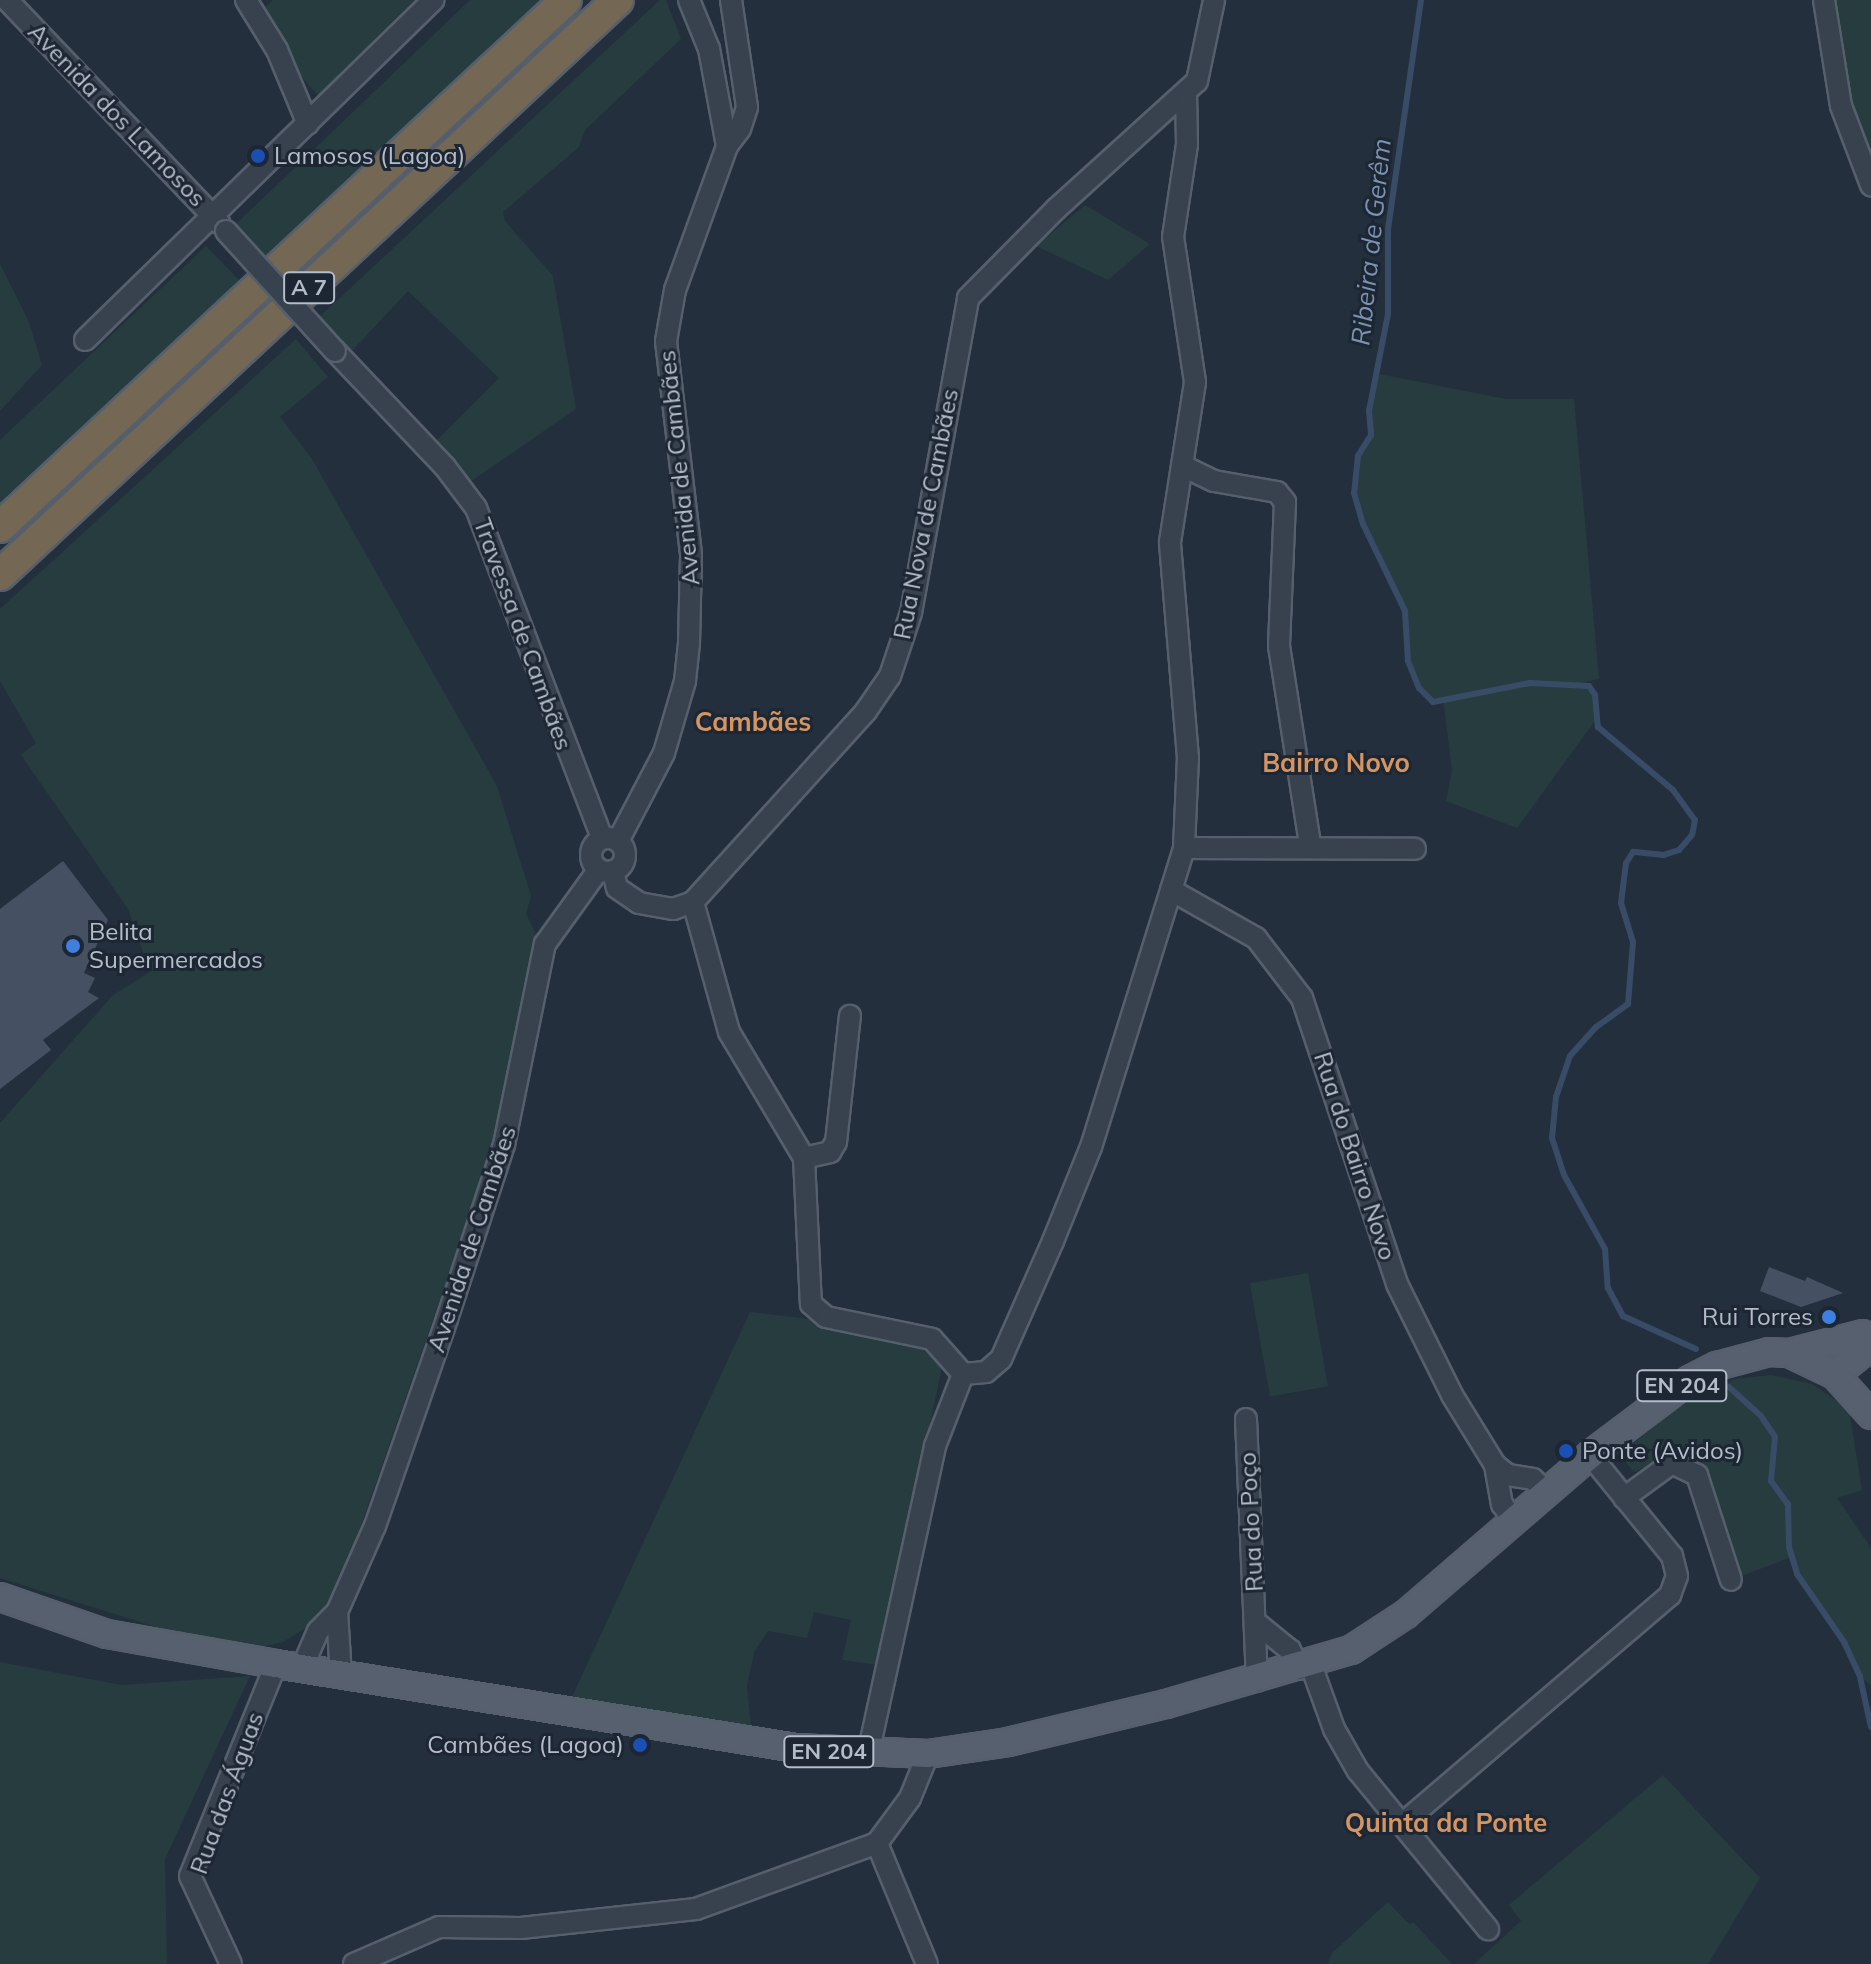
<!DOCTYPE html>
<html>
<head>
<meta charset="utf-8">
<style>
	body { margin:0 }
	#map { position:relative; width:1871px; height:1964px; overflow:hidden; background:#242f3e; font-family:Mulish,sans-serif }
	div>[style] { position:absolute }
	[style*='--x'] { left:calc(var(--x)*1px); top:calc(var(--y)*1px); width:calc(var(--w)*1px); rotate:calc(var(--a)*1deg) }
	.green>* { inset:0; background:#263c3f; transform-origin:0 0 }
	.stream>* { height:6px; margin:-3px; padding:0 3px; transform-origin:3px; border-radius:3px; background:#394c67 }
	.building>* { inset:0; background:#455162 }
	.roads { filter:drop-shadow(2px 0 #565f6c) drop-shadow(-2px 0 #565f6c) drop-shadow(0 2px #565f6c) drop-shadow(0 -2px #565f6c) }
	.minor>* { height:20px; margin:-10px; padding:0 10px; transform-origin:10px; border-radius:10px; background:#38414e }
	.minor>.ring { margin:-10px; padding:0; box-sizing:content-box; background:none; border:20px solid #38414e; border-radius:50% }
	.major>* { height:26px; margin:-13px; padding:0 13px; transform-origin:13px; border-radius:13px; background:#56606e }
	.highway>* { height:30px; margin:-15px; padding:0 15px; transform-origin:15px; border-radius:15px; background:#746855 }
	.bridges { filter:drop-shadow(2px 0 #565f6c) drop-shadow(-2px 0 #565f6c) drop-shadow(0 2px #565f6c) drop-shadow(0 -2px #565f6c) }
	.minor-bridge>* { height:20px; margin:-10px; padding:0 10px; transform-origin:10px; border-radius:10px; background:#38414e }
	.dots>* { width:22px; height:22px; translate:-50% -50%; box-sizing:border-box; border:4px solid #1d2633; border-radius:50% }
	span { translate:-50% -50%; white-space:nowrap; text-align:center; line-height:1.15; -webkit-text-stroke:6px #1d2633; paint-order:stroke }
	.shield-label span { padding:2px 6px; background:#1d2633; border:2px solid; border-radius:6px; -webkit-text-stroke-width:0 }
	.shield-label { font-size:22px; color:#b4bcc9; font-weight:700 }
	.street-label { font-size:24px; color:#b4bcc9 }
	.poi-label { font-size:24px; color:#b4bcc9 }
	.left { translate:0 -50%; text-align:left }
	.right { translate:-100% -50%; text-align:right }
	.water-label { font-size:26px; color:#7c92b1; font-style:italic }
	.neighbourhood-label { font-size:26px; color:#d59563; font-weight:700 }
</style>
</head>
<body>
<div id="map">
	<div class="green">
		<div style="clip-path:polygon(273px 0,414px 0,318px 96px,297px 71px,264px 8px)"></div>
		<div style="clip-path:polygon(470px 0,541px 0,264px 258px,236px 224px)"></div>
		<div style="clip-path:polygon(660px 0,666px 0,681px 39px,585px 130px,579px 147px,503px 212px,505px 221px,553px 276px,576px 409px,470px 482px,437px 440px,499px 378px,408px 291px,349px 354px,315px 321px)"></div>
		<div style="clip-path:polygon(1824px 0,1871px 0,1871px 185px)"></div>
		<div style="clip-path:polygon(1085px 205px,1150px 244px,1108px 280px,1036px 246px)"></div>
		<div style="clip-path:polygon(206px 246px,240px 281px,0 502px,0 440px)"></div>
		<div style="clip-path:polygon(0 264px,29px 322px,42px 365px,0 411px)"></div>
		<div style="clip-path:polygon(296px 339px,328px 377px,280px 417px,312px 459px,497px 786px,531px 896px,526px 914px,536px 934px,489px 1159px,343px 1577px,315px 1622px,283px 1642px,261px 1647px,156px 1627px,0 1578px,0 1123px,113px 995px,150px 972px,128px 909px,21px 755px,36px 743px,0 681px,0 609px)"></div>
		<div style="clip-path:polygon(1379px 374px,1506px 399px,1574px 399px,1599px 679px,1580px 683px,1595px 695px,1597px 718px,1517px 828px,1446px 801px,1452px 771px,1443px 699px,1433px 702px,1419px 688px,1408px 661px,1405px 611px,1363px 524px,1354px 493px,1358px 456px,1371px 435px,1369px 411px)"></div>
		<div style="left:1308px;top:1273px;width:115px;height:59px;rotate:80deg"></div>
		<div style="clip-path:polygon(750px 1312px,802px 1318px,920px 1346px,942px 1367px,879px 1665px,842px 1660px,851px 1620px,814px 1612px,807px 1638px,768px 1631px,754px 1652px,747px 1687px,751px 1726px,572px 1697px)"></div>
		<div style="clip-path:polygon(1771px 1375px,1812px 1384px,1849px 1409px,1862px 1490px,1837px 1498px,1871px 1548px,1871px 1685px,1860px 1677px,1844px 1642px,1797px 1574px,1791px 1557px,1731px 1580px,1689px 1447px,1634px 1472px,1619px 1455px,1677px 1408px,1735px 1379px)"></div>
		<div style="clip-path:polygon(0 1662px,121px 1685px,250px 1676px,165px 1859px,167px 1964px,0 1964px)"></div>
		<div style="clip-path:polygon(1663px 1775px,1760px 1878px,1708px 1964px,1474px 1964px,1521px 1921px,1509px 1905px)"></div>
		<div style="clip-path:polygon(1388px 1902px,1409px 1924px,1414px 1923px,1452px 1964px,1328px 1964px,1332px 1953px)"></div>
	</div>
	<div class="stream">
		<div style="--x:1421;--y:0;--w:232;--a:98.2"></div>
		<div style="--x:1388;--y:230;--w:84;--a:90"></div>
		<div style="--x:1388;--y:314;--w:99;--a:101.1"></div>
		<div style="--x:1369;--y:411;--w:24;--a:85"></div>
		<div style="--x:1371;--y:435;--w:25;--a:122"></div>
		<div style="--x:1358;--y:456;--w:37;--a:96"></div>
		<div style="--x:1354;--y:493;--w:32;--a:74"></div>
		<div style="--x:1363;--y:524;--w:97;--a:64.2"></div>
		<div style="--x:1405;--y:611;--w:50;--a:86.6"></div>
		<div style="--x:1408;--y:661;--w:29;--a:68"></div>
		<div style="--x:1419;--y:688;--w:20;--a:45"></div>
		<div style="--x:1433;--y:702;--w:99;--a:-11.1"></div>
		<div style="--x:1530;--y:683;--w:59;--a:2.9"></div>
		<div style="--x:1589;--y:686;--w:11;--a:56"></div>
		<div style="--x:1595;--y:695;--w:32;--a:85"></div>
		<div style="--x:1598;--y:727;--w:98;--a:40"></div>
		<div style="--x:1673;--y:790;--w:37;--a:54"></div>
		<div style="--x:1695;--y:820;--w:15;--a:101"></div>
		<div style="--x:1692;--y:835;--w:20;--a:131"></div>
		<div style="--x:1679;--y:850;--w:16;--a:162"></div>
		<div style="--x:1664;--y:855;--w:31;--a:-174"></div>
		<div style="--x:1633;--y:852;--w:13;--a:122"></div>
		<div style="--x:1626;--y:863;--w:40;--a:97.1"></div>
		<div style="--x:1621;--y:903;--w:41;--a:72.9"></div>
		<div style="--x:1633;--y:942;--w:62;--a:94.6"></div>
		<div style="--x:1628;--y:1004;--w:39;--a:144"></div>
		<div style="--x:1596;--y:1027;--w:39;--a:132"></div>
		<div style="--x:1570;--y:1056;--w:43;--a:108.9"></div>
		<div style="--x:1556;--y:1097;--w:41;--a:95.6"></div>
		<div style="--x:1552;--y:1138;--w:39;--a:72"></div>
		<div style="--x:1564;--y:1175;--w:85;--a:61"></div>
		<div style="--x:1605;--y:1249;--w:39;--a:86"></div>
		<div style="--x:1608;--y:1288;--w:32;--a:62"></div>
		<div style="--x:1623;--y:1316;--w:80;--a:24.3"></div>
		<div style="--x:1729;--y:1387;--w:43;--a:42.2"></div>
		<div style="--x:1761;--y:1416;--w:25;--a:56"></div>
		<div style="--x:1775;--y:1437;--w:44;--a:95.2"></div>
		<div style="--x:1771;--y:1481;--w:29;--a:54"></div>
		<div style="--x:1788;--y:1504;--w:43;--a:88.7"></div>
		<div style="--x:1789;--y:1547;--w:28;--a:73"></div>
		<div style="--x:1797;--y:1574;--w:83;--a:55.3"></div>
		<div style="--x:1844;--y:1642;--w:38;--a:65"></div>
		<div style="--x:1860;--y:1677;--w:51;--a:77.6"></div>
	</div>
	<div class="building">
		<div style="clip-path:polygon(63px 861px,108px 920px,84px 973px,95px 978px,88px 992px,99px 998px,43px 1040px,51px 1050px,0 1089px,0 909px)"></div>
		<div style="clip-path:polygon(1769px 1267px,1805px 1281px,1807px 1277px,1843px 1293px,1801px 1307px,1760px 1291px)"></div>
	</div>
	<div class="roads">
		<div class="minor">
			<div style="--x:7;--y:0;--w:308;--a:46.4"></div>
			<div style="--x:246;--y:0;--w:59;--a:58.2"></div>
			<div style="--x:277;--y:50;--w:80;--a:67.3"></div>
			<div style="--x:1824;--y:0;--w:107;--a:80.9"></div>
			<div style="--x:1841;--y:106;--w:85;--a:69.2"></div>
			<div style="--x:727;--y:146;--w:21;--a:-53"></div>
			<div style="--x:740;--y:129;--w:23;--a:-72"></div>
			<div style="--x:747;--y:107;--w:108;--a:-98.5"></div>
			<div style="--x:85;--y:340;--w:487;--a:-44.3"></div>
			<div style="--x:335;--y:351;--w:160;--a:46.5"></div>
			<div style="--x:445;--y:467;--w:51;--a:52.9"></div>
			<div style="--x:476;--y:508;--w:353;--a:69.1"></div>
			<div style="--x:1185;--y:467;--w:32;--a:26"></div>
			<div style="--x:1214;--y:481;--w:64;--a:9.9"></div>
			<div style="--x:1277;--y:492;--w:13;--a:51"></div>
			<div style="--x:1285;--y:502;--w:144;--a:92.4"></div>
			<div style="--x:1279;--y:646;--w:201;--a:81.1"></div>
			<div class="ring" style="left:591px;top:838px;width:14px;height:14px"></div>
			<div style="--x:618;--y:841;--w:99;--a:-62.4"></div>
			<div style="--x:664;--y:753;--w:75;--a:-73.7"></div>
			<div style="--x:685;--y:681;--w:37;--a:-84"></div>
			<div style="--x:689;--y:644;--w:90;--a:-88.7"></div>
			<div style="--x:691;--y:554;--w:214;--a:-96.7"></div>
			<div style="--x:666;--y:341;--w:52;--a:-80"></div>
			<div style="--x:675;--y:290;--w:153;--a:-70.1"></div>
			<div style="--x:727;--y:146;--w:99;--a:-100.5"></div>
			<div style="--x:709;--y:49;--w:53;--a:-112.2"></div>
			<div style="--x:1184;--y:848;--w:231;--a:0.2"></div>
			<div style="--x:613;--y:871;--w:17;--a:77"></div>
			<div style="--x:617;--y:888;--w:27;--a:34"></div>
			<div style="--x:639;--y:903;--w:35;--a:10"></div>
			<div style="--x:673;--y:909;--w:21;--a:-19"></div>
			<div style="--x:693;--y:902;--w:258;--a:-47.8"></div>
			<div style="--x:866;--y:711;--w:42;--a:-55.6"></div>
			<div style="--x:890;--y:676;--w:66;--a:-71.6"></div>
			<div style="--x:911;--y:613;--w:320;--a:-79.7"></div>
			<div style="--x:968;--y:298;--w:125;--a:-45.3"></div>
			<div style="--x:1056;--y:209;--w:190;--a:-42.2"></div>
			<div style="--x:1197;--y:81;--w:83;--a:-78.1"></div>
			<div style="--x:1171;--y:890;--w:98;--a:29.5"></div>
			<div style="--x:1256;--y:938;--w:76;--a:52.5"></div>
			<div style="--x:1302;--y:998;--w:301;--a:71.6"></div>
			<div style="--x:1397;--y:1284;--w:124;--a:63.6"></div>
			<div style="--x:1452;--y:1395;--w:82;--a:58.4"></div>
			<div style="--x:1495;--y:1465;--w:40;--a:80"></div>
			<div style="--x:1502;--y:1504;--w:21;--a:55"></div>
			<div style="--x:693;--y:902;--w:135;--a:74.5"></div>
			<div style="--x:729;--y:1032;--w:147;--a:59.2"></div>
			<div style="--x:804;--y:1158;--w:146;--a:87.3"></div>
			<div style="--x:811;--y:1304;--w:20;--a:41"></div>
			<div style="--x:826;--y:1317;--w:108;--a:11.7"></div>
			<div style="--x:932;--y:1339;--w:47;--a:48.5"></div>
			<div style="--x:804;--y:1158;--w:27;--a:-13"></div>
			<div style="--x:830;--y:1152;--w:12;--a:-59"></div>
			<div style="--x:836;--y:1142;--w:127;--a:-83.7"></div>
			<div style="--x:963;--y:1374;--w:23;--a:-5"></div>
			<div style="--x:986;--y:1372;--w:20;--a:-41"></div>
			<div style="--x:1001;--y:1359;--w:129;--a:-66.2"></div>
			<div style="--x:1053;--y:1241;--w:101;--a:-68"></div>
			<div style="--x:1091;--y:1147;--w:313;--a:-72.7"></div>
			<div style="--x:1184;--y:848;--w:90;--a:-87.5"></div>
			<div style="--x:1188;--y:758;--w:217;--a:-94.8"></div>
			<div style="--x:1170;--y:542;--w:162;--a:-81.1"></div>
			<div style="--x:1195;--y:382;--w:147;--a:-98.6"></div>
			<div style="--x:1173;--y:237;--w:94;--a:-81.4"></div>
			<div style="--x:1187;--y:144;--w:51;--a:-91.1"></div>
			<div style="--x:1246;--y:1419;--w:262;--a:87.6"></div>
			<div style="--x:1495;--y:1465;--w:16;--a:38"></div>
			<div style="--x:1508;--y:1475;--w:25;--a:9"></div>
			<div style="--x:1533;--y:1479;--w:20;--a:45"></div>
			<div style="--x:1624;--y:1498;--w:59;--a:-36.1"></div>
			<div style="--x:1672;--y:1463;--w:28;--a:26"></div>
			<div style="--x:1697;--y:1475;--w:110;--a:72.1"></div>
			<div style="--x:337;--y:1612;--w:63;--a:86.4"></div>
			<div style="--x:1259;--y:1625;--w:40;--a:39"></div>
			<div style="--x:1290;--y:1650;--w:21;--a:65"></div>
			<div style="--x:1311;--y:1665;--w:68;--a:70.2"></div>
			<div style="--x:1334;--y:1729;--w:48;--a:60.3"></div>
			<div style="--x:1358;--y:1771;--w:205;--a:50.6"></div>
			<div style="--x:302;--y:1668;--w:40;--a:-66.6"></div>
			<div style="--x:318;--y:1631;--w:27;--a:-45"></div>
			<div style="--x:337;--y:1612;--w:94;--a:-66.2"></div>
			<div style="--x:375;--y:1526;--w:219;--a:-70.8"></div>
			<div style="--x:447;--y:1319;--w:183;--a:-71.9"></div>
			<div style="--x:504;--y:1145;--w:205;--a:-78.5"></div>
			<div style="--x:545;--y:944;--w:92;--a:-54.2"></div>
			<div style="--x:868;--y:1754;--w:315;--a:-77.7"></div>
			<div style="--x:935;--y:1446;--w:77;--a:-68.7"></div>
			<div style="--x:1402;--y:1824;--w:353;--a:-40.5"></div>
			<div style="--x:1670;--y:1595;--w:20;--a:-70"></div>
			<div style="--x:1677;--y:1576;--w:21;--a:-104"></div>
			<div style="--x:1672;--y:1556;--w:130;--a:-129.1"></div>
			<div style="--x:231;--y:1964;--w:97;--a:-115"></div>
			<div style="--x:190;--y:1876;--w:229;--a:-67.9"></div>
			<div style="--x:354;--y:1964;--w:93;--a:-23.5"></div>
			<div style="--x:439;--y:1927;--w:82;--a:0.7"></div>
			<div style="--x:521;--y:1928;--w:176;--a:-6.2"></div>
			<div style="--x:696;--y:1909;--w:193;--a:-20"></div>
			<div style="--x:927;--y:1964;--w:131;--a:-112.5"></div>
			<div style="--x:877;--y:1843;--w:56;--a:-53.7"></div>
			<div style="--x:910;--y:1798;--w:48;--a:-67.8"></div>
		</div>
		<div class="major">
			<div style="--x:1789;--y:1353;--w:76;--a:-14.4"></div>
			<div style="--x:1835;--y:1375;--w:46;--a:-38.9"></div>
			<div style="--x:0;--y:1597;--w:113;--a:19.1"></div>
			<div style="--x:107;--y:1634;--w:172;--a:10.1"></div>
			<div style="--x:276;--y:1664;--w:527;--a:9.18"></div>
			<div style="--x:796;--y:1748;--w:132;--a:2.6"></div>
			<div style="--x:928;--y:1754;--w:81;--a:-8.5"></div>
			<div style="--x:1008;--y:1742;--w:163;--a:-13.5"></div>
			<div style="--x:1166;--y:1704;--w:193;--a:-16.3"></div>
			<div style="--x:1351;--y:1650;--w:66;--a:-33.2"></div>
			<div style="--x:1406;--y:1614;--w:243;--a:-40.8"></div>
			<div style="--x:1590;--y:1455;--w:126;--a:-37"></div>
			<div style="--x:1691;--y:1379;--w:29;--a:-27"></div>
			<div style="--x:1717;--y:1366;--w:54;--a:-15.1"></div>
			<div style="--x:1769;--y:1352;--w:20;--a:3"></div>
			<div style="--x:1789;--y:1353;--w:51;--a:25.6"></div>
			<div style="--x:1835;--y:1375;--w:54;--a:48"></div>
		</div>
		<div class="highway">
			<div style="--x:0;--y:527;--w:773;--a:-42.96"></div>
			<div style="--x:0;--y:575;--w:844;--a:-42.94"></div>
		</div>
	</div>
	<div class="bridges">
		<div class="minor-bridge">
			<div style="--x:226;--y:231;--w:162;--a:47.8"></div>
		</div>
	</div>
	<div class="dots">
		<div style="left:258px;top:156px;background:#1a4fb4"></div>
		<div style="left:73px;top:946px;background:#3f7fe0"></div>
		<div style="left:1829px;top:1317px;background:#3f7fe0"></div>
		<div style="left:1566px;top:1451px;background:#1a4fb4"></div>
		<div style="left:640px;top:1745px;background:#1a4fb4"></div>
	</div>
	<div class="shield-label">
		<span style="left:309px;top:288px">A 7</span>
		<span style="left:1682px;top:1386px">EN 204</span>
		<span style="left:829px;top:1752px">EN 204</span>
	</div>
	<div class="street-label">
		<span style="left:117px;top:115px;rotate:46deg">Avenida dos Lamosos</span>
		<span style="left:679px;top:468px;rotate:-96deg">Avenida de Cambães</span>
		<span style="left:926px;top:514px;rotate:-79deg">Rua Nova de Cambães</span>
		<span style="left:523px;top:634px;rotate:70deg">Travessa de Cambães</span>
		<span style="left:1355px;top:1156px;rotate:72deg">Rua do Bairro Novo</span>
		<span style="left:472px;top:1239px;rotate:-72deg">Avenida de Cambães</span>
		<span style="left:1251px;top:1522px;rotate:-93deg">Rua do Poço</span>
		<span style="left:227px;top:1793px;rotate:-70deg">Rua das Águas</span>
	</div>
	<div class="poi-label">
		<span class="left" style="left:274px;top:156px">Lamosos (Lagoa)</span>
		<span class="left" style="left:89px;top:946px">Belita<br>Supermercados</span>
		<span class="right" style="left:1813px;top:1317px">Rui Torres</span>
		<span class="left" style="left:1582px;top:1451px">Ponte (Avidos)</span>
		<span class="right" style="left:624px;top:1745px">Cambães (Lagoa)</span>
	</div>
	<div class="water-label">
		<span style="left:1371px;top:242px;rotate:-84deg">Ribeira de Gerêm</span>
	</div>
	<div class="neighbourhood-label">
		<span style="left:753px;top:722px">Cambães</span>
		<span style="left:1336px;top:763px">Bairro Novo</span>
		<span style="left:1446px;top:1823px">Quinta da Ponte</span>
	</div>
</div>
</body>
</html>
